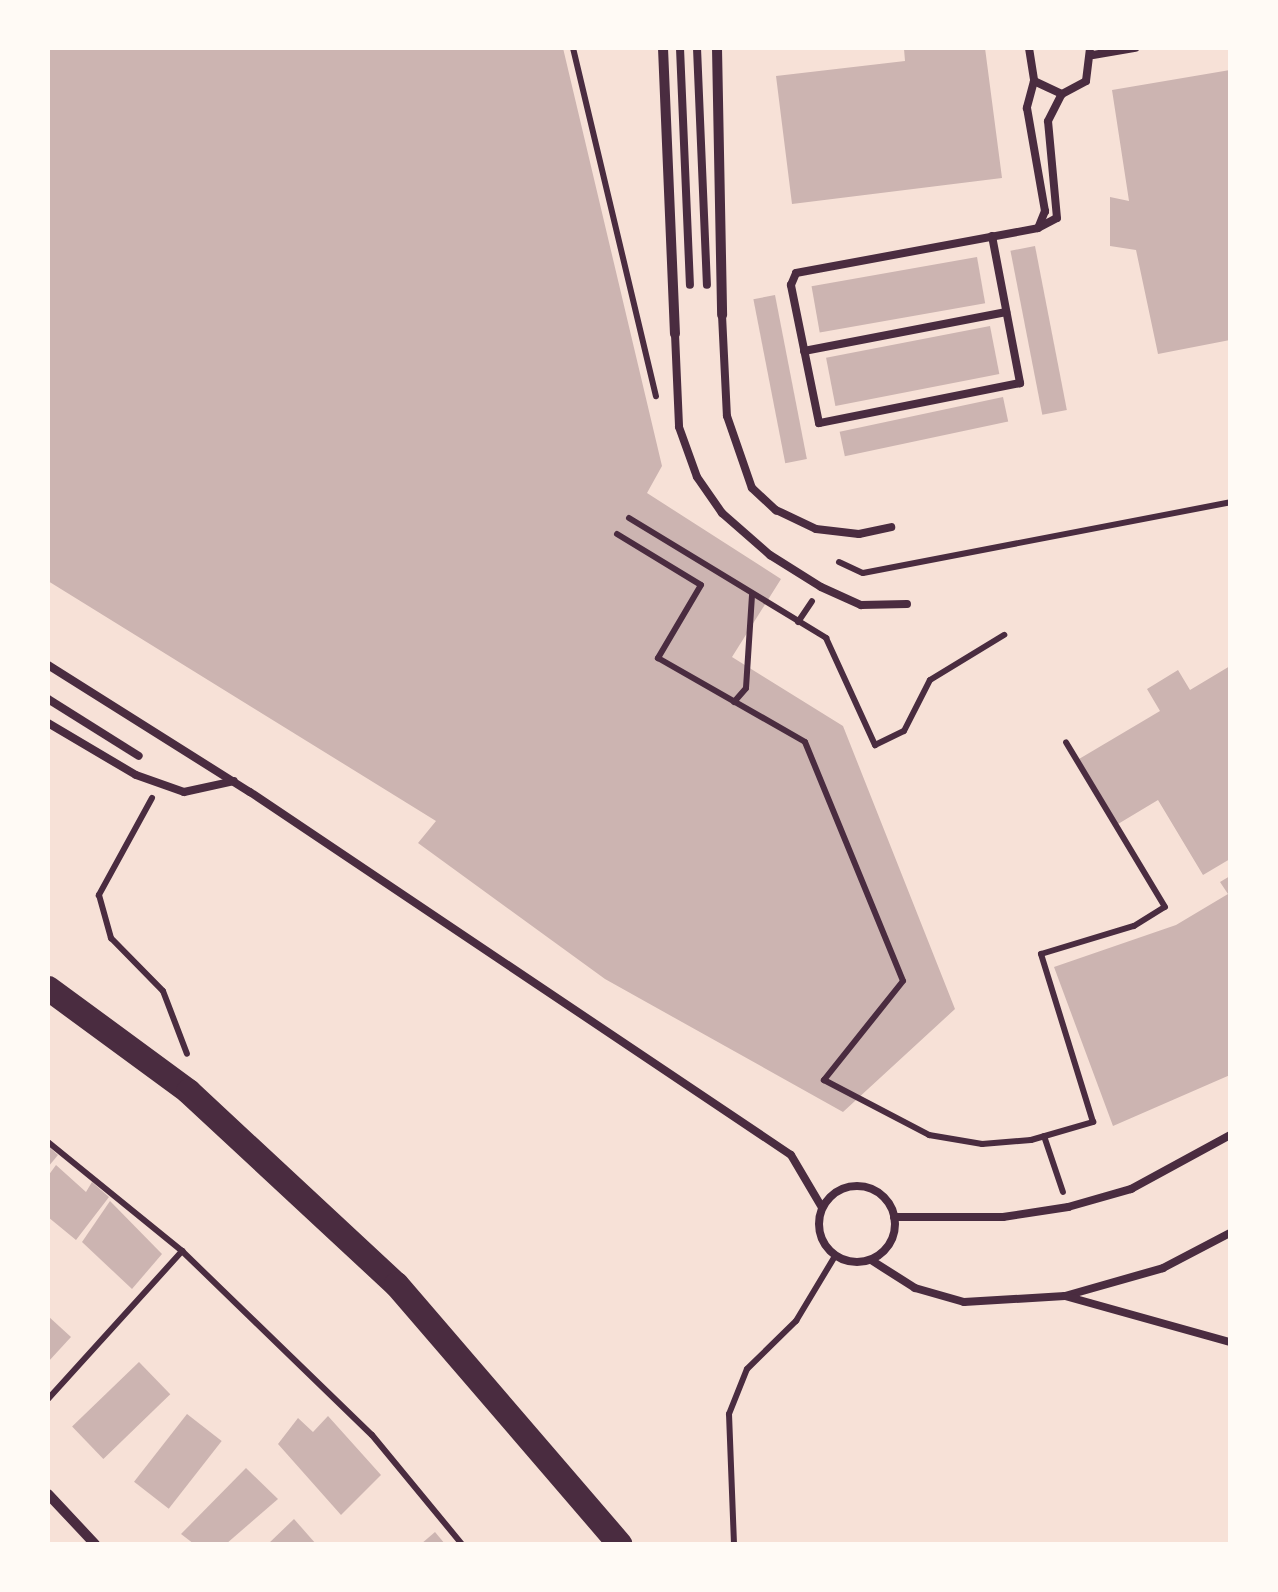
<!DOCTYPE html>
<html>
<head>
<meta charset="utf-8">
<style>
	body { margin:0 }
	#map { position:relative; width:1278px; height:1592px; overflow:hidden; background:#f7e1d7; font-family:Karla,sans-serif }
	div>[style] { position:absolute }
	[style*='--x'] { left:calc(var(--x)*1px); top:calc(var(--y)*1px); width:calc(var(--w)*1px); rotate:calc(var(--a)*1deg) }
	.building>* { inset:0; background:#ccb4b1; transform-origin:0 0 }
	.path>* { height:6px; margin:-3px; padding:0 3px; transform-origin:3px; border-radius:3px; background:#4a2c40 }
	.service>* { height:8px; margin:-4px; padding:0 4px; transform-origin:4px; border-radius:4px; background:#4a2c40 }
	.service>.ring { margin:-4px; padding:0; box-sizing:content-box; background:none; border:8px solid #4a2c40; border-radius:50% }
	.minor>* { height:10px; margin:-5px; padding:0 5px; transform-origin:5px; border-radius:5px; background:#4a2c40 }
	.primary>* { height:25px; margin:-12.5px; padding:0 12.5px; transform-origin:12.5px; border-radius:12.5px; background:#4a2c40 }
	span { translate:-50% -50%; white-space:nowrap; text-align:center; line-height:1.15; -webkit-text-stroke:8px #fffaf5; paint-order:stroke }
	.frame { position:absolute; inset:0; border:50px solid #fffaf5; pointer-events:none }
</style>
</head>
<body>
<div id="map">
	<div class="building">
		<div style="clip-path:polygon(48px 48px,563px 48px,662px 466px,647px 493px,781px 579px,732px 657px,843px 726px,955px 1009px,843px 1112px,605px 979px,418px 843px,436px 821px,48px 581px)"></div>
		<div style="clip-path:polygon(985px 48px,1002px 178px,792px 204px,776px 76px,905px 61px,904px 49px)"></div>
		<div style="clip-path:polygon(1230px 70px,1230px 340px,1158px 354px,1136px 250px,1110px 246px,1110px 197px,1129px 201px,1112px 90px)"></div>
		<div style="left:1035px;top:246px;width:167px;height:25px;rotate:79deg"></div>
		<div style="left:977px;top:257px;width:47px;height:168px;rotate:80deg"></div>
		<div style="left:775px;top:295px;width:167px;height:22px;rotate:79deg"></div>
		<div style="left:990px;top:326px;width:49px;height:167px;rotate:79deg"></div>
		<div style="left:1003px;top:397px;width:25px;height:167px;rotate:78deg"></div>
		<div style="clip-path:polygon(1230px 666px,1230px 859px,1203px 875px,1158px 800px,1118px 824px,1079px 759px,1160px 711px,1147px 689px,1178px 670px,1190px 690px)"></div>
		<div style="clip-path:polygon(1230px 876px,1230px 1075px,1113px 1126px,1054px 967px,1176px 925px,1228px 894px,1220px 882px)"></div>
		<div style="clip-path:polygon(48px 1146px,58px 1155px,48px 1167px)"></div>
		<div style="clip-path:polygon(56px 1165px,86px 1192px,92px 1182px,109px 1197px,76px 1240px,48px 1217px,48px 1176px)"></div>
		<div style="clip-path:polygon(110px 1201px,162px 1254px,132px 1289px,82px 1242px)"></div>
		<div style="clip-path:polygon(48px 1316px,71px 1337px,48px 1362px)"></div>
		<div style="left:139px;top:1362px;width:45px;height:93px;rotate:46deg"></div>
		<div style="left:187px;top:1414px;width:44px;height:86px;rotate:38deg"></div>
		<div style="clip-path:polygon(328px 1416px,381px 1475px,341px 1515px,278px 1444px,298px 1418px,313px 1432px)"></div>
		<div style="clip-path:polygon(246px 1468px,278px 1499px,226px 1544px,194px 1544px,181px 1534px)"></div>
		<div style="clip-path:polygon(294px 1519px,316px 1544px,268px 1544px)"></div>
		<div style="clip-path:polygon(435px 1532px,445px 1544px,421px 1544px)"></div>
	</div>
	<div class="path">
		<div style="--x:573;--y:48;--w:358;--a:76.6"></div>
		<div style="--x:629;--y:518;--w:231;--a:31.3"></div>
		<div style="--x:826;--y:638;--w:118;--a:65.4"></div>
		<div style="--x:875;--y:745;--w:32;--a:-26"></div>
		<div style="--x:904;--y:731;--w:57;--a:-63"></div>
		<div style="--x:930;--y:680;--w:87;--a:-31.3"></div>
		<div style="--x:617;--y:534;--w:98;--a:31.3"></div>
		<div style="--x:701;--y:585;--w:85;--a:120.5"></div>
		<div style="--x:658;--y:658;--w:169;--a:29.7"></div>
		<div style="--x:805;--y:742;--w:258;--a:67.7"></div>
		<div style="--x:903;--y:981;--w:127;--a:128.6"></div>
		<div style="--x:824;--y:1080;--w:119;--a:27.6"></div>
		<div style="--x:929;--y:1135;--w:54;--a:9.6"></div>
		<div style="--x:982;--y:1144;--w:49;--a:-4.7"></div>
		<div style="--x:1031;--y:1140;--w:65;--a:-16.2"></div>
		<div style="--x:1093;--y:1122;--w:176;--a:-107.2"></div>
		<div style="--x:1041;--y:954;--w:97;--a:-16.8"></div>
		<div style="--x:1134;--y:926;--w:36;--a:-32"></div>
		<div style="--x:1165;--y:907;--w:192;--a:-121"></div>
		<div style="--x:839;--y:562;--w:26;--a:25"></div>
		<div style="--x:863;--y:573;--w:374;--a:-10.9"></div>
		<div style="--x:798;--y:622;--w:25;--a:-56"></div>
		<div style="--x:734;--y:702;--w:18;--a:-49"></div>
		<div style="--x:746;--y:688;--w:94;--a:-86.3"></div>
		<div style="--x:152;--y:798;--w:111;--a:118.7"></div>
		<div style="--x:99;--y:895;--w:45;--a:74.4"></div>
		<div style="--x:111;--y:938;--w:74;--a:45.5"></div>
		<div style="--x:163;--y:991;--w:67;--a:69.1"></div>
		<div style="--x:1044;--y:1136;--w:59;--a:71.3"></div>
		<div style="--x:48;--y:1142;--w:173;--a:39.1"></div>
		<div style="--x:182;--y:1251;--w:264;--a:44.1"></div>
		<div style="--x:372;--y:1435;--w:141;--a:50.5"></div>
		<div style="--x:48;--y:1399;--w:200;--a:-47.8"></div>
		<div style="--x:734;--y:1544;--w:130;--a:-92.2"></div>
		<div style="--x:729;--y:1414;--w:48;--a:-68.2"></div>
		<div style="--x:747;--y:1369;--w:69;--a:-44.4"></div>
		<div style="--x:796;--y:1321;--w:76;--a:-59"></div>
	</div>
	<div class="service">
		<div style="--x:680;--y:48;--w:237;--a:87.6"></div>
		<div style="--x:697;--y:48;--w:237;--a:87.6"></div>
		<div style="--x:1029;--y:48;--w:33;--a:81"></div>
		<div style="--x:1034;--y:81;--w:31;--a:25"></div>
		<div style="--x:1062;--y:94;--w:27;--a:-28"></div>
		<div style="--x:1086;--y:81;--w:33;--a:-83"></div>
		<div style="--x:1093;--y:55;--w:43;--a:-9.5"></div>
		<div style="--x:1034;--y:81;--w:28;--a:105"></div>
		<div style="--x:1027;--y:108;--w:105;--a:80.1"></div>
		<div style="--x:1045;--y:211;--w:18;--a:112"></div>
		<div style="--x:992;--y:236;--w:150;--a:79.2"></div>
		<div style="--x:1020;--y:383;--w:205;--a:168.7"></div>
		<div style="--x:819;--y:423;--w:141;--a:-101.5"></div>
		<div style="--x:791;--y:285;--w:13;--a:-67"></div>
		<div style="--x:796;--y:273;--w:246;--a:-10.5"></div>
		<div style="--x:1038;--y:228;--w:21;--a:-28"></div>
		<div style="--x:1057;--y:218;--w:97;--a:-95.3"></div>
		<div style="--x:1048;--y:121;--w:30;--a:-63"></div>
		<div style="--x:722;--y:315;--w:101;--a:87.2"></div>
		<div style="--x:727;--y:416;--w:76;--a:70.9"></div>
		<div style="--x:752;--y:488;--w:33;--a:43"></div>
		<div style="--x:776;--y:510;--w:44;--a:25.4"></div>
		<div style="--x:816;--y:529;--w:43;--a:6.6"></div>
		<div style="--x:859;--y:534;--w:33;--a:-12"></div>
		<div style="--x:675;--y:334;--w:93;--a:87.5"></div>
		<div style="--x:679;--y:427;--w:53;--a:70.2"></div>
		<div style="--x:697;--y:477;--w:44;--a:55.2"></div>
		<div style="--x:722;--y:513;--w:64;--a:41.2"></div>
		<div style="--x:770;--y:555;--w:60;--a:32.1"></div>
		<div style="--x:821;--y:587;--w:44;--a:24.2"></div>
		<div style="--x:861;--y:605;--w:46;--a:-1.2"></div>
		<div style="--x:804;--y:351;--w:206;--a:-10.9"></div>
		<div style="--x:48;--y:665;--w:239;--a:32.2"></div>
		<div style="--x:250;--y:792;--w:651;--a:33.86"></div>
		<div style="--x:791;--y:1155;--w:59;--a:59.5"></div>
		<div style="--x:48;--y:699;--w:107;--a:32.1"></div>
		<div style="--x:48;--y:723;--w:102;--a:30.6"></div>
		<div style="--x:136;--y:775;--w:51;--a:19.5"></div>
		<div style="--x:184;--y:792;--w:51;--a:-12.4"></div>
		<div class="ring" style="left:819px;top:1186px;width:68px;height:68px"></div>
		<div style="--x:894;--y:1217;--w:109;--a:0"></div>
		<div style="--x:1003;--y:1217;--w:66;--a:-8.7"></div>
		<div style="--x:1068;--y:1207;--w:66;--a:-15.9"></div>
		<div style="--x:1131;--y:1189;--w:113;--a:-28.6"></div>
		<div style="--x:871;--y:1260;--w:52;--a:32.5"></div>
		<div style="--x:915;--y:1288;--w:51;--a:15.9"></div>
		<div style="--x:964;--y:1302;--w:101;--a:-3.4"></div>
		<div style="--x:1065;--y:1296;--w:102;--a:-15.9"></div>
		<div style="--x:1163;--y:1268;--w:76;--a:-27.6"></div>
		<div style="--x:1065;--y:1296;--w:171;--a:15.6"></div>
	</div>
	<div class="minor">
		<div style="--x:663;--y:48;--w:286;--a:87.6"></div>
		<div style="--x:717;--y:48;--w:267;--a:88.9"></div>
		<div style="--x:48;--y:1494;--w:69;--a:46.8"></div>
	</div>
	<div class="primary">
		<div style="--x:48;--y:988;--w:174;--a:36.3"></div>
		<div style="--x:188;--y:1091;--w:284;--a:42.9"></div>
		<div style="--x:396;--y:1284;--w:343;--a:49.3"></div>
	</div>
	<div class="frame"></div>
</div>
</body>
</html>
